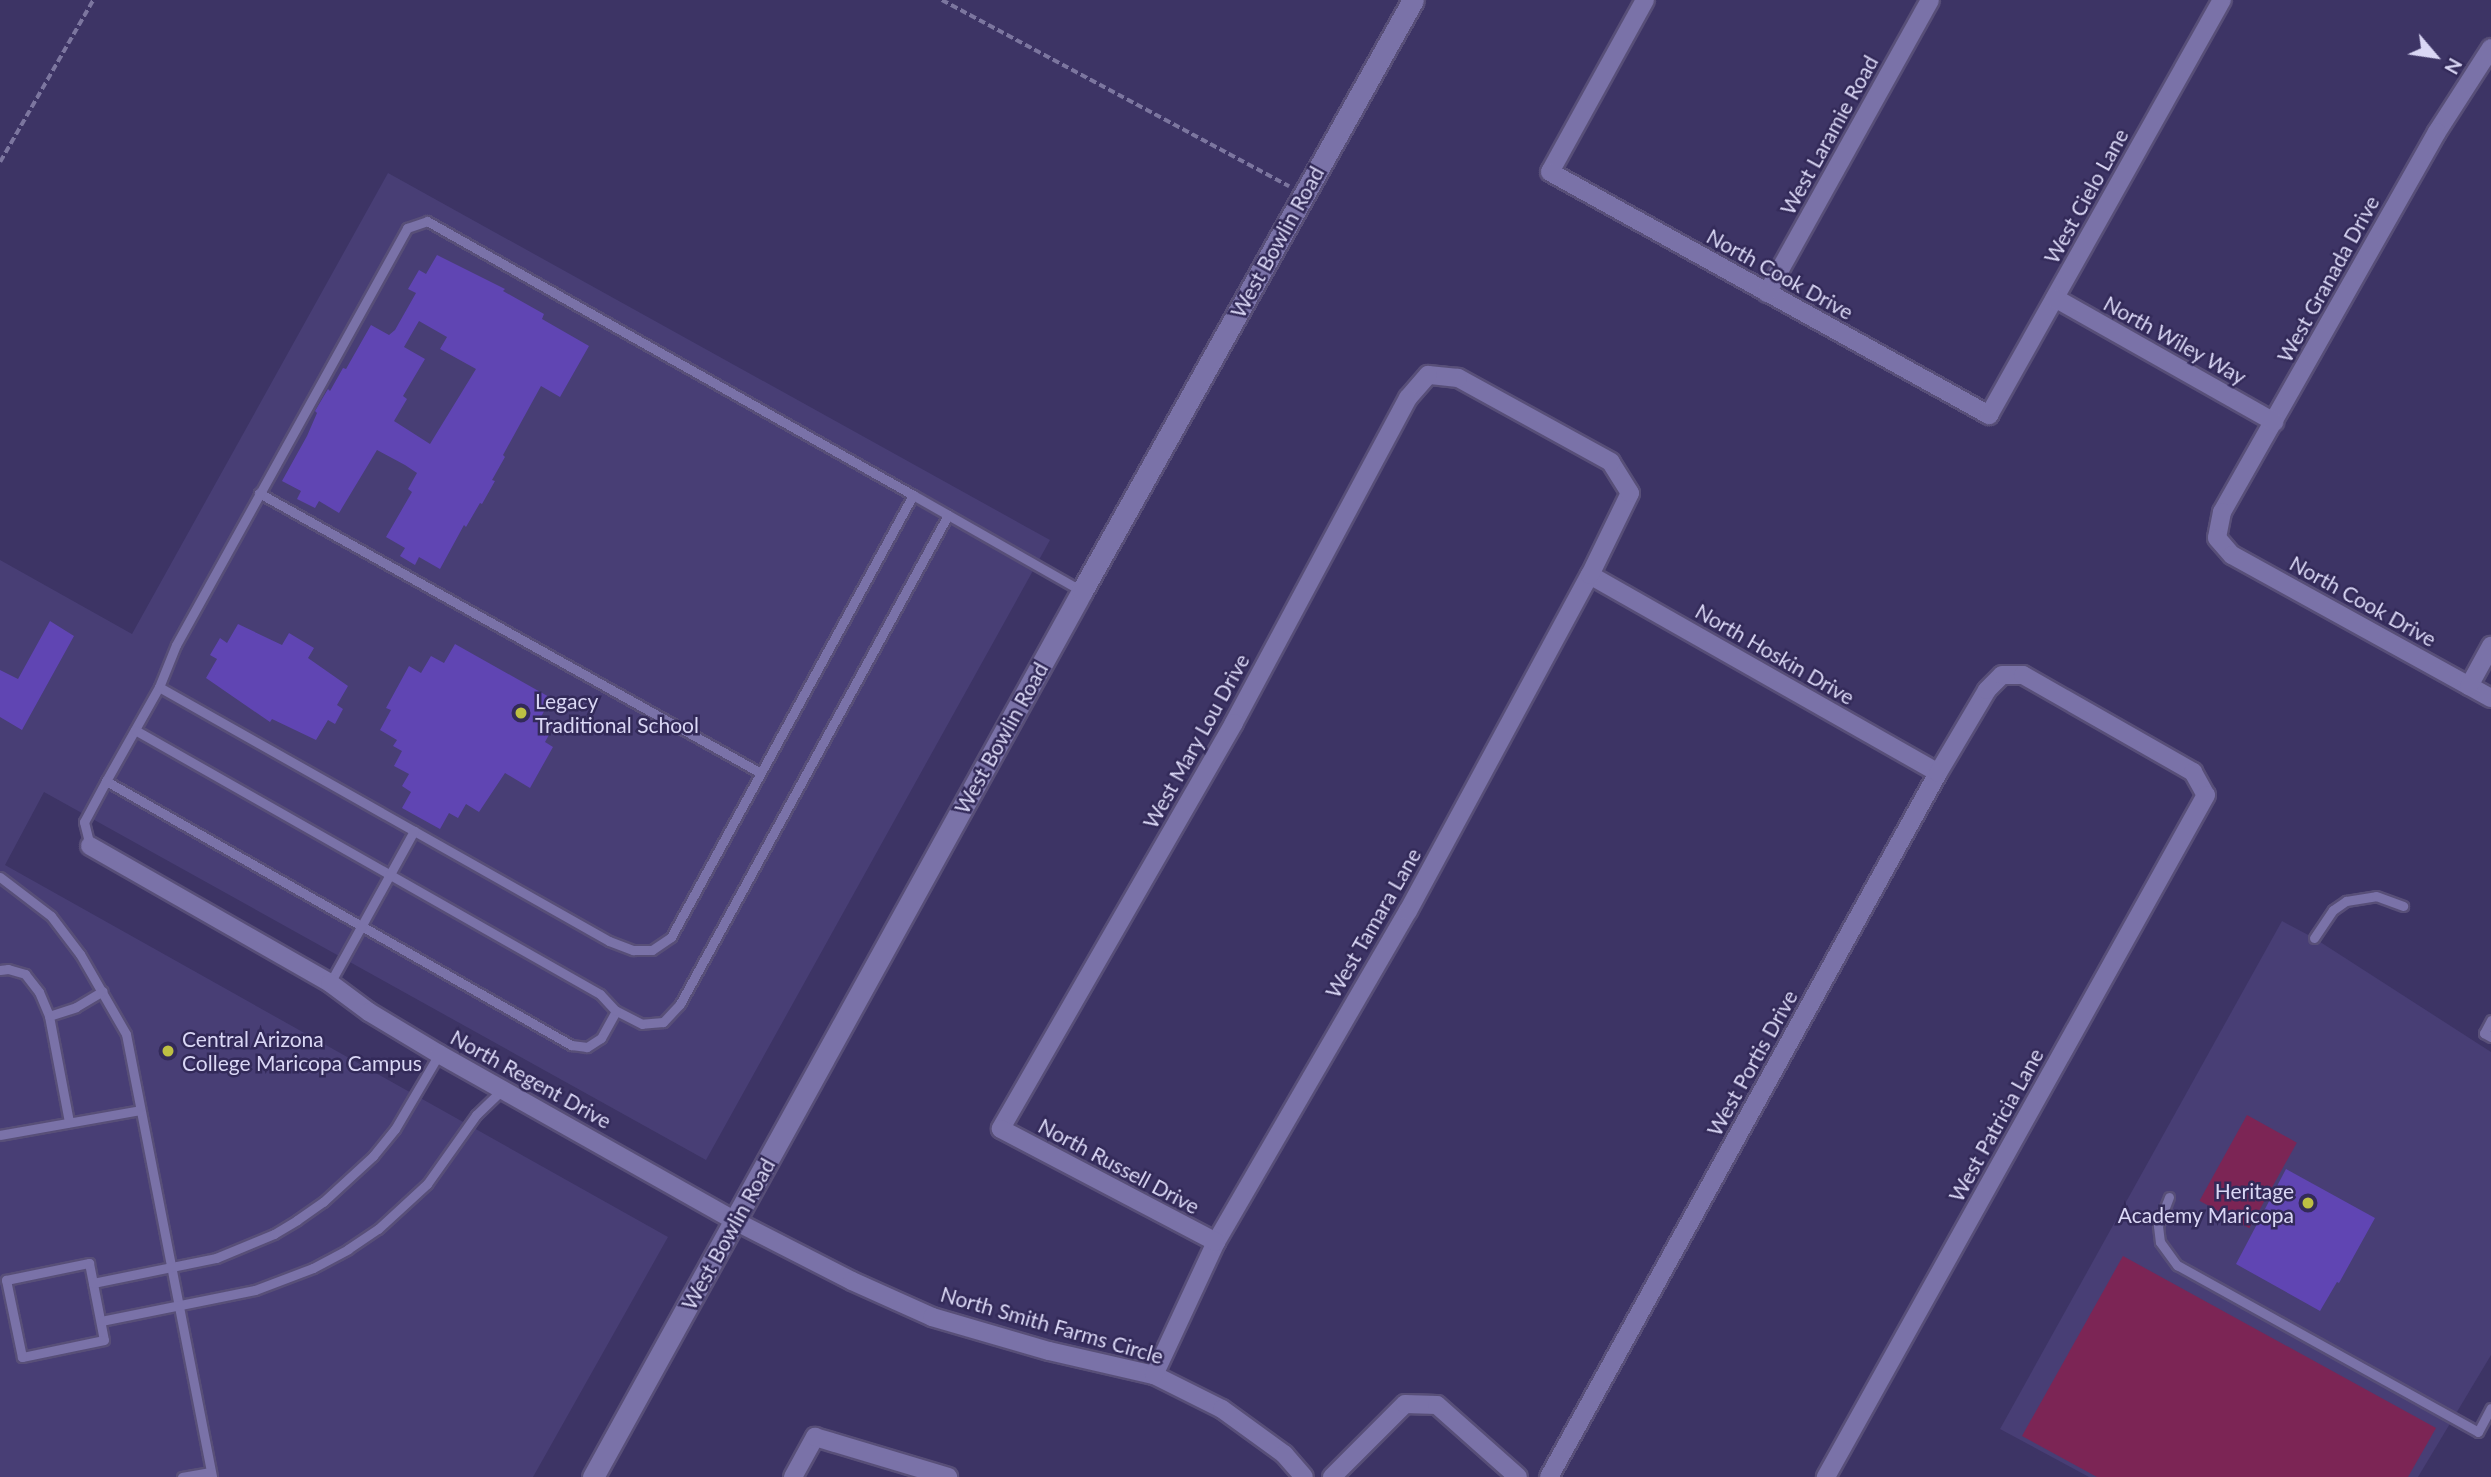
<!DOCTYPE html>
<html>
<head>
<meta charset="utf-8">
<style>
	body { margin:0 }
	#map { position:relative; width:2491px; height:1477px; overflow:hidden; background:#3d3465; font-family:Lato,sans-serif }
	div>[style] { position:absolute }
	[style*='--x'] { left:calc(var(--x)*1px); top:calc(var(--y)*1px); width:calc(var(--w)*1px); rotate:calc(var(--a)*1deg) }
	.built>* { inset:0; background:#483e75 }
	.green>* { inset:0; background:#7c2555; transform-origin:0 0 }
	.building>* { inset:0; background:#6045b3 }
	.path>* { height:3.5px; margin-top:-1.75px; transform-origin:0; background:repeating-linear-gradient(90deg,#7c769f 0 7px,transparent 0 10.5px) }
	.roads { filter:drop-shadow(2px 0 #584f78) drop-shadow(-2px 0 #584f78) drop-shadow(0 2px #584f78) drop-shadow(0 -2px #584f78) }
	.lane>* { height:9px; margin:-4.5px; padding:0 4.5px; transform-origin:4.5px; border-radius:4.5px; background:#7a72a8 }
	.street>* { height:18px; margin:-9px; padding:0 9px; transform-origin:9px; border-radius:9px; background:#7a72a8 }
	.secondary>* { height:21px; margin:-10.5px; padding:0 10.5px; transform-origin:10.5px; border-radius:10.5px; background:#7a72a8 }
	.dots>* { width:19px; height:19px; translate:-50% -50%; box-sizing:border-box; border:4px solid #332a59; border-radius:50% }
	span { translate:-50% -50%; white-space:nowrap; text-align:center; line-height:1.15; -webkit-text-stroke:5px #332a59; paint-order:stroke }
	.street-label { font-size:21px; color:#dad7f5 }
	.poi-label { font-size:21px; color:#dad7f5 }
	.left { translate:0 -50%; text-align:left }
	.right { translate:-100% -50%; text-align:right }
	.north { position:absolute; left:2400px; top:21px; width:70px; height:70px; -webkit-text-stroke:5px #332a59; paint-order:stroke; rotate:119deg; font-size:19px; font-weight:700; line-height:28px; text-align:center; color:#dad7f5 }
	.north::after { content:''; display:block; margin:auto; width:24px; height:32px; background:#dad7f5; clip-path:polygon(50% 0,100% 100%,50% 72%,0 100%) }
</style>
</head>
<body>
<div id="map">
	<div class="built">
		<div style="clip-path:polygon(388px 173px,1050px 540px,706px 1160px,44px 792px,5px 865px,668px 1237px,533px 1477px,0 1477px,0 560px,132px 634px)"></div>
		<div style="clip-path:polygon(2282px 921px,2314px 938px,2491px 1052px,2491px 1355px,2418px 1477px,2089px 1477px,2000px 1429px)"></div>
	</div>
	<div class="green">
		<div style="left:2247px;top:1115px;width:57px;height:98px;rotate:29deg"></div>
		<div style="clip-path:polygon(2123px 1256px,2436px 1428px,2408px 1477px,2097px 1477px,2022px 1436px)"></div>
	</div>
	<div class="building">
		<div style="clip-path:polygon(evenodd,437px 255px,505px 289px,503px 291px,544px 314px,542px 319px,589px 346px,560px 397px,541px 386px,503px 455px,505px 457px,492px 480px,495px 481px,482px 504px,480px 503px,466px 527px,464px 525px,440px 569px,419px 557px,415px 565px,400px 556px,405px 548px,386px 537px,412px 492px,408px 489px,417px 473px,405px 465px,377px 450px,339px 513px,319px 501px,315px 508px,297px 499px,301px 491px,282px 481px,307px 436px,317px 413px,315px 411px,328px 389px,330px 391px,343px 368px,346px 369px,371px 325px,389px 335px,395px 330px,416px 293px,408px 289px,419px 270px,426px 274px,437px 255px,419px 321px,447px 337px,440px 349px,476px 369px,430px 444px,394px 421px,407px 399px,403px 396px,425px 359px,404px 347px,419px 321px)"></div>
		<div style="clip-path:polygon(50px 621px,74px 636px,22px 730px,0 717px,0 670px,18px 679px)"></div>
		<div style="clip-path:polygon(238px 624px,282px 645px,289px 633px,314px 648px,308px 658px,348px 686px,337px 705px,343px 709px,335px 724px,328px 720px,316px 740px,272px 719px,270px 722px,206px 678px,217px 659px,210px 655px,220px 638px,227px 643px)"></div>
		<div style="clip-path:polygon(455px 644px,551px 698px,541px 717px,555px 724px,545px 742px,553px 747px,530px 788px,505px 773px,479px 812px,466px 804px,458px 818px,449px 813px,440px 829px,402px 808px,411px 792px,402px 786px,409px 774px,394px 766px,402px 751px,393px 746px,397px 740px,380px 730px,391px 710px,386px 708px,409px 666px,421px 673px,431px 656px,444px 663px)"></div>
		<div style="clip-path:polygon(2286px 1169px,2375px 1218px,2339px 1283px,2337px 1282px,2320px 1311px,2236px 1264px)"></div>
	</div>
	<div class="path">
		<div style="--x:942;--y:0;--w:394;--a:28.2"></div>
		<div style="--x:0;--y:162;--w:187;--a:-60.1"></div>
	</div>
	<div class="roads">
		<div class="lane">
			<div style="--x:259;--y:493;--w:573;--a:29.16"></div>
			<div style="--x:948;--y:515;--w:558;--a:118.73"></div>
			<div style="--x:680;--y:1004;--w:25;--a:133"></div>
			<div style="--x:663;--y:1022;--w:21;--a:175"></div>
			<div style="--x:642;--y:1024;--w:29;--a:-153"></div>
			<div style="--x:616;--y:1011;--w:31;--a:119"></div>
			<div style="--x:601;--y:1038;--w:17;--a:147"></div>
			<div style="--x:587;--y:1047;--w:16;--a:-173"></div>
			<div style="--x:571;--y:1045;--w:535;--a:-150.41"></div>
			<div style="--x:106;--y:781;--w:108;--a:-60.6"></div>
			<div style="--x:159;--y:687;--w:45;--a:-68"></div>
			<div style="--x:176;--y:645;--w:477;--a:-61"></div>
			<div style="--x:407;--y:228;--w:21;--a:-19"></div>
			<div style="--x:427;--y:221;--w:558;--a:29.41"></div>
			<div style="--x:913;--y:495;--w:194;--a:29.6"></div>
			<div style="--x:159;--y:687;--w:517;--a:29.44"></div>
			<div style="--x:609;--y:941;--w:26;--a:21"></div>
			<div style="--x:633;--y:950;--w:19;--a:0"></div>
			<div style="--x:652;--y:950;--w:23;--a:-34"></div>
			<div style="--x:671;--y:937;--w:504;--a:-61.3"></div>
			<div style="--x:135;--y:730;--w:535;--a:29.59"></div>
			<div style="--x:600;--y:994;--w:23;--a:47"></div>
			<div style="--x:90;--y:846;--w:25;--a:-104"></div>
			<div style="--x:84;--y:822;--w:47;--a:-61.8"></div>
			<div style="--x:0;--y:877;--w:64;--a:37.4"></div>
			<div style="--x:51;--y:916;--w:48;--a:52.7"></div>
			<div style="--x:80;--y:954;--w:92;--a:60.1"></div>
			<div style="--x:126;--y:1034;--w:451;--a:79"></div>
			<div style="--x:2314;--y:938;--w:34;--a:-56"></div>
			<div style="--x:2333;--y:910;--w:16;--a:-35"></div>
			<div style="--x:2346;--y:901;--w:30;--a:-9"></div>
			<div style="--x:2376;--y:896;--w:29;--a:20"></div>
			<div style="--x:0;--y:970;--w:8;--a:-7"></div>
			<div style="--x:8;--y:969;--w:18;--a:16"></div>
			<div style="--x:25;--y:974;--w:23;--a:52"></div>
			<div style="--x:39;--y:992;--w:26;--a:67"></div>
			<div style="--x:49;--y:1016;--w:108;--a:79.3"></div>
			<div style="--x:330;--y:983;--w:174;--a:-61.1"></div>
			<div style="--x:49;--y:1016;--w:28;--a:-18"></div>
			<div style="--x:76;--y:1007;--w:31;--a:-31"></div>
			<div style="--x:2491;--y:1020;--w:15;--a:118"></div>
			<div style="--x:2484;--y:1033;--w:8;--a:30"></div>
			<div style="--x:0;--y:1135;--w:142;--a:-10.1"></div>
			<div style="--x:2169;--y:1197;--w:31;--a:111"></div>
			<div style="--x:2158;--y:1226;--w:16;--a:83"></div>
			<div style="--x:2160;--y:1242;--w:29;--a:54"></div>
			<div style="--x:2177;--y:1265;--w:344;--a:29"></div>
			<div style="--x:2478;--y:1432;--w:27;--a:-62"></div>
			<div style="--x:89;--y:1263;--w:78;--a:79"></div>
			<div style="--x:104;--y:1340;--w:84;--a:168.3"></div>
			<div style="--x:22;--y:1357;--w:79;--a:-101.7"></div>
			<div style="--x:6;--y:1280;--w:85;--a:-11.6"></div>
			<div style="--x:93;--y:1283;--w:126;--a:-11.5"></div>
			<div style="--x:216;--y:1258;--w:63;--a:-22.5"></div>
			<div style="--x:274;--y:1234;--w:27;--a:-31"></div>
			<div style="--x:297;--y:1220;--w:32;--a:-35"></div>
			<div style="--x:323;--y:1202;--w:68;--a:-42.6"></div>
			<div style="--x:373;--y:1156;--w:35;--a:-51"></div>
			<div style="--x:395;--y:1129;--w:87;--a:-59.6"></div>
			<div style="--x:101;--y:1321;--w:157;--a:-11.4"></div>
			<div style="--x:255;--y:1290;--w:62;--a:-20.8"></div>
			<div style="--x:313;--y:1268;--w:40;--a:-28"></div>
			<div style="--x:348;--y:1249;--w:36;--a:-34"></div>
			<div style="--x:378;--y:1229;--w:67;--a:-42.6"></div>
			<div style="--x:427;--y:1184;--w:85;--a:-54.6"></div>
			<div style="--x:476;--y:1115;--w:36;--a:-44"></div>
			<div style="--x:182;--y:1477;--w:29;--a:-10"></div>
		</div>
		<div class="street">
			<div style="--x:1645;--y:0;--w:196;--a:118.9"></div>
			<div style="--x:1550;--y:172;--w:502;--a:28.97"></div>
			<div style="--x:1989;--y:415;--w:476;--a:-60.7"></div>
			<div style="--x:2491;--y:48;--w:100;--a:122.7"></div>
			<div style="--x:2437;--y:132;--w:437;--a:119.5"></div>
			<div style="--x:2222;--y:512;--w:26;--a:101"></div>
			<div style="--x:2217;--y:538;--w:23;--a:49"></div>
			<div style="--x:2232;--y:555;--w:296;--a:28.9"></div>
			<div style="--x:1767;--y:293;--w:335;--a:-60.9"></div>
			<div style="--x:2055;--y:298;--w:252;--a:29.5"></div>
			<div style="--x:1590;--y:575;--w:400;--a:29.6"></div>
			<div style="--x:2469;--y:686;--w:46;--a:-61.2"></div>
			<div style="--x:90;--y:846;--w:276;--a:29.7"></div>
			<div style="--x:330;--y:983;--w:49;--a:36.6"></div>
			<div style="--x:369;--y:1012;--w:82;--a:31"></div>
			<div style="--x:439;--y:1054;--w:340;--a:29.4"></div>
			<div style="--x:735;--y:1221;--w:131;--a:27.1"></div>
			<div style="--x:852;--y:1281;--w:88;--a:24.2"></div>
			<div style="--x:932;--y:1317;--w:122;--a:16.2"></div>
			<div style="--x:1049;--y:1351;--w:108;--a:12.9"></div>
			<div style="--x:1154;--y:1375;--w:76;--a:26.6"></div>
			<div style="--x:1222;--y:1409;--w:77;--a:36"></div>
			<div style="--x:1284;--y:1454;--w:30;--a:49"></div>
			<div style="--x:1154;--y:1375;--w:147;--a:-65"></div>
			<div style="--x:1216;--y:1242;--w:383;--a:-59.9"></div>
			<div style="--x:1408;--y:911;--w:382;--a:-61.6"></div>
			<div style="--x:1590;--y:575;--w:91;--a:-64"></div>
			<div style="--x:1630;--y:493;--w:36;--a:-122"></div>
			<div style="--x:1611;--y:462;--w:175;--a:-151.2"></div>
			<div style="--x:1458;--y:378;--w:30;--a:-174"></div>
			<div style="--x:1428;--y:375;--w:30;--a:131"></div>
			<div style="--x:1408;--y:398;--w:369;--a:118.2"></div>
			<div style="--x:1234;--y:723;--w:468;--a:119.9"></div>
			<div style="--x:1001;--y:1129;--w:243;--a:27.7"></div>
			<div style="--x:793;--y:1477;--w:46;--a:-61.2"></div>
			<div style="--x:815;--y:1437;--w:139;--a:16.7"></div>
			<div style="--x:1332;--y:1477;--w:103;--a:-45"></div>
			<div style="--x:1405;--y:1404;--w:32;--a:2"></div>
			<div style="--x:1437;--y:1405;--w:108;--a:41.6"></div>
			<div style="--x:1549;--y:1477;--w:804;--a:-61.08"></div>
			<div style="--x:1938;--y:773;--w:96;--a:-59.4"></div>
			<div style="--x:1987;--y:690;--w:21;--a:-45"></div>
			<div style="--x:2002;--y:675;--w:21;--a:0"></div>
			<div style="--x:2023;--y:675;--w:196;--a:29.7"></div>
			<div style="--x:2193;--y:772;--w:26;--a:61"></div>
			<div style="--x:2206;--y:795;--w:781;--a:119.13"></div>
		</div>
		<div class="secondary">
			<div style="--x:593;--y:1477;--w:1012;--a:-61.1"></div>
			<div style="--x:1082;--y:591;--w:677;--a:-60.75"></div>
		</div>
	</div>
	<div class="dots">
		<div style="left:521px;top:713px;background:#bdbf43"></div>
		<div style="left:168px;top:1051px;background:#bdbf43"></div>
		<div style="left:2308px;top:1203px;background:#bdbf43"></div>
	</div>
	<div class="street-label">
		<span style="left:1829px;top:135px;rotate:-61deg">West Laramie Road</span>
		<span style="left:2086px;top:196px;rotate:-61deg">West Cielo Lane</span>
		<span style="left:1277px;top:242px;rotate:-61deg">West Bowlin Road</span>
		<span style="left:1780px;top:274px;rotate:29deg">North Cook Drive</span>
		<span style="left:2328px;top:279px;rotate:-61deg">West Granada Drive</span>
		<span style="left:2175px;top:340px;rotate:29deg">North Wiley Way</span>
		<span style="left:2363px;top:601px;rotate:29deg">North Cook Drive</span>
		<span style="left:1775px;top:654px;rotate:30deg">North Hoskin Drive</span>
		<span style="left:1001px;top:738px;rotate:-61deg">West Bowlin Road</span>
		<span style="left:1196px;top:741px;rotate:-61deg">West Mary Lou Drive</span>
		<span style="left:1373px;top:923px;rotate:-60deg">West Tamara Lane</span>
		<span style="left:1752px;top:1063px;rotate:-61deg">West Portis Drive</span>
		<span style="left:531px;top:1079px;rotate:29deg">North Regent Drive</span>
		<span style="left:1996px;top:1125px;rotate:-61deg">West Patricia Lane</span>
		<span style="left:1119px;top:1166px;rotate:28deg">North Russell Drive</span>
		<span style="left:728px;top:1234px;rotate:-61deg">West Bowlin Road</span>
		<span style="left:1052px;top:1325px;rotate:16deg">North Smith Farms Circle</span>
	</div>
	<div class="poi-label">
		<span class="left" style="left:535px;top:713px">Legacy<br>Traditional School</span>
		<span class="left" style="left:182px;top:1051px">Central Arizona<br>College Maricopa Campus</span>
		<span class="right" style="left:2294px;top:1203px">Heritage<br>Academy Maricopa</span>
	</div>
	<div class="north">N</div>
</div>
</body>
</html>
